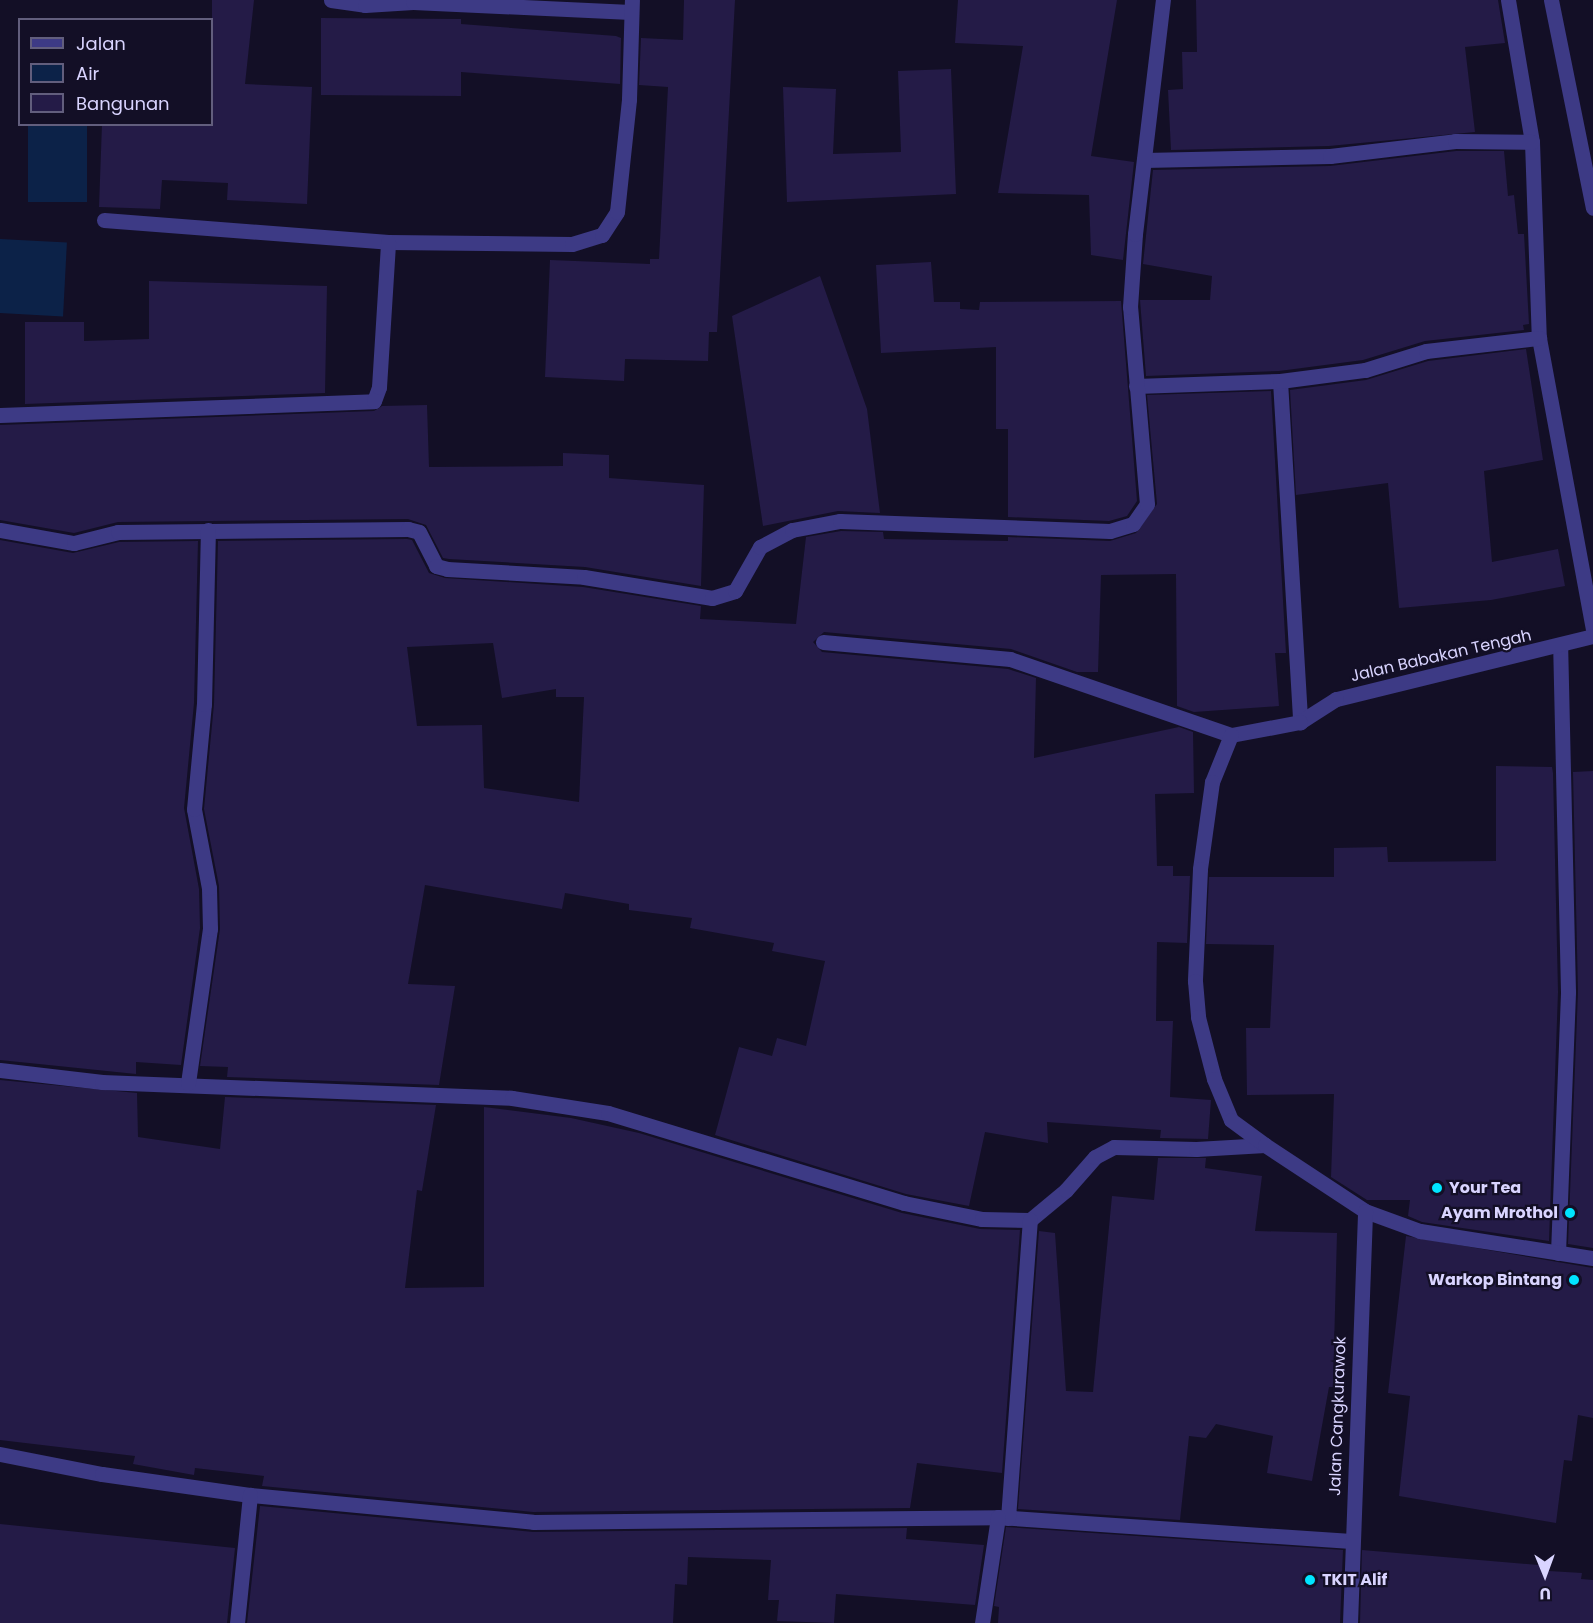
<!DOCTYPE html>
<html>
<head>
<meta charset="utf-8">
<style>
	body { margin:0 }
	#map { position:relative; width:1593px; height:1623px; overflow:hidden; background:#130f26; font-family:Poppins,sans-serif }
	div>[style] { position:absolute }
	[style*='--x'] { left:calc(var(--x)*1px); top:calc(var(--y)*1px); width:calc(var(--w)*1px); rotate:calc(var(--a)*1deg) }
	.water>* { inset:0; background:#0c2248; transform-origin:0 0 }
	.building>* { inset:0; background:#241b47 }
	.minor>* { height:15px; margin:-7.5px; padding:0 7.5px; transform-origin:7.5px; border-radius:7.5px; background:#3d3a85 }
	.tertiary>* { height:15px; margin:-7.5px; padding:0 7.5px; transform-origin:7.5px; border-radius:7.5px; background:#3d3a85 }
	.dots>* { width:16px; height:16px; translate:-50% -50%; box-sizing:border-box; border:3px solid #130f26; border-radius:50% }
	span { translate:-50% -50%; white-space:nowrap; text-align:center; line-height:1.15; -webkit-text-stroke:4.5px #130f26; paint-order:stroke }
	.street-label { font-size:16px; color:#d9d4ff }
	.poi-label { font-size:16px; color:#d9d4ff; font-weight:700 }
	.left { translate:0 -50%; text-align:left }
	.right { translate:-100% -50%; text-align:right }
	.legend { position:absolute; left:18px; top:18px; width:195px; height:108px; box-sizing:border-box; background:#130f26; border:2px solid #625e7d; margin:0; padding:8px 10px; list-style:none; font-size:18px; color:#d9d4ff }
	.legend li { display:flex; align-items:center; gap:12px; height:30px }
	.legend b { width:30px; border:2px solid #625e7d }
	.north { position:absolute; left:1515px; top:1545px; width:60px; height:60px; -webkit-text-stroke:4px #130f26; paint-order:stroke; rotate:179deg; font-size:16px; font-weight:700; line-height:24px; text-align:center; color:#d9d4ff }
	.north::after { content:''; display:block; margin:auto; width:21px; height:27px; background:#d9d4ff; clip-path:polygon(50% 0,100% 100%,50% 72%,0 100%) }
</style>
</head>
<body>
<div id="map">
	<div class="water">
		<div style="left:28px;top:125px;width:59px;height:77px"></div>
		<div style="left:0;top:239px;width:67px;height:74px;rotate:3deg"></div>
	</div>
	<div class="building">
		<div style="clip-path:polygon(212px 0,254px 0,245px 84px,312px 87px,307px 204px,227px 200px,228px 183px,162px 180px,160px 209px,99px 207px,102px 124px,212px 124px)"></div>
		<div style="clip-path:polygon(684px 0,735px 0,717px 332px,709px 332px,708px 361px,625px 359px,624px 381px,545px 377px,550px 260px,650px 264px,650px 259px,659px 259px,668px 87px,639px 85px,641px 38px,683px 40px)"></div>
		<div style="clip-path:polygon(958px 0,1117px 0,1091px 156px,1134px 162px,1123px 260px,1091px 255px,1089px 195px,998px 193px,1023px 46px,955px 43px)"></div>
		<div style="clip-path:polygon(1196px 0,1498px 0,1505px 43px,1465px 47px,1475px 132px,1329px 146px,1171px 150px,1168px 90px,1183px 89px,1182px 52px,1197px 52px)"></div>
		<div style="clip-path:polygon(321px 18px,461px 19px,461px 24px,616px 36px,621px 38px,620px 84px,461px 72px,461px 96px,321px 95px)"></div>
		<div style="clip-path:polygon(951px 69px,956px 194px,787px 202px,783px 87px,836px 89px,833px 154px,901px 152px,898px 71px)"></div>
		<div style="clip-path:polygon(1456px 151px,1504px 151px,1508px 196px,1514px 195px,1518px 234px,1524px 234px,1529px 324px,1523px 325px,1524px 330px,1425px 341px,1363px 360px,1279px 371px,1146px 376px,1140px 300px,1210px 300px,1212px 276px,1143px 264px,1153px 170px,1330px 166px)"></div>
		<div style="clip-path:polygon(931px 262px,934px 302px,960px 302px,960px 309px,979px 310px,980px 302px,1121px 301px,1137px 501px,1127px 516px,1109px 521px,1008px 517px,1008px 429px,996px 429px,996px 347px,881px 353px,876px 265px)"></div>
		<div style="clip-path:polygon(820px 276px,867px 409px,880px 513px,838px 511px,763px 526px,732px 316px)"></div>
		<div style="clip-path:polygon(149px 281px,327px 286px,325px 393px,25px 404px,25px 322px,84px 322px,84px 341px,149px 339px)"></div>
		<div style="clip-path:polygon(1526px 349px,1543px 460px,1484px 471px,1492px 562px,1558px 549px,1565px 586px,1491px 600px,1399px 608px,1388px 483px,1296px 495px,1290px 390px,1366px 380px,1428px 361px)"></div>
		<div style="clip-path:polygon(evenodd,1271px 391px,1286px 653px,1275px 653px,1279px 706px,1194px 712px,1177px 706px,1176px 574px,1101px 575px,1098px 672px,1077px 672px,1011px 649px,824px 632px,813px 642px,822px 652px,1008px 669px,1036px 678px,1034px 758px,1179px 727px,1193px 732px,1194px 793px,1155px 794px,1157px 866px,1173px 866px,1173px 876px,1190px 876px,1187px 943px,1157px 942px,1156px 1021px,1173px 1021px,1170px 1097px,1211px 1100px,1208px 1139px,1160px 1138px,1161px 1130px,1047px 1122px,1048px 1143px,985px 1132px,969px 1206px,906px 1194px,715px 1135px,739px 1047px,772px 1056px,777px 1038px,806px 1046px,825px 961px,772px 951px,774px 943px,690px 928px,692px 918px,629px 910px,629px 904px,565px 893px,562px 909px,425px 885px,408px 984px,455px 986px,439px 1085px,227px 1077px,228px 1067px,200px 1066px,220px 929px,219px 886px,204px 809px,214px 704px,218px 541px,407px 539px,412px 540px,429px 573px,445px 578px,583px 587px,701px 606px,700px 619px,796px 624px,806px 537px,841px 531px,883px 532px,884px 539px,1008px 541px,1008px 537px,1110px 541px,1136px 533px,1157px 504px,1147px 395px,1271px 391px,493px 643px,502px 698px,556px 689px,556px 697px,584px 697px,579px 802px,484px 788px,482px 725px,417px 726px,407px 647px,493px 643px)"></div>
		<div style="clip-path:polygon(427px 405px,429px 467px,563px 466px,563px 453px,609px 455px,609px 478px,704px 485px,701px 586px,585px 567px,449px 559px,443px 558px,426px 525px,408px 519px,118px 522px,74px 533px,0 520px,0 425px,374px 411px,382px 406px)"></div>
		<div style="clip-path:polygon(0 540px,73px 553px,119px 542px,198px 541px,194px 703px,184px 808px,199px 889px,200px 928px,181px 1065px,136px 1062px,136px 1074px,0 1060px)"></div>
		<div style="clip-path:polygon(1496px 766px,1552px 767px,1553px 773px,1558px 992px,1549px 1241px,1422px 1222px,1408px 1216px,1410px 1200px,1367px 1200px,1331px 1177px,1334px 1094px,1247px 1095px,1246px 1028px,1270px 1028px,1274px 945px,1206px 944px,1209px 877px,1334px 877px,1334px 848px,1387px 847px,1388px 862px,1496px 861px)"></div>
		<div style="clip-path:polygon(1593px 771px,1593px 1248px,1568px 1244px,1578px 992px,1573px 772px)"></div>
		<div style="clip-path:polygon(0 1080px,137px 1093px,138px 1137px,220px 1149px,225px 1097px,436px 1105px,422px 1191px,417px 1190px,405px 1288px,484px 1287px,484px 1107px,571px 1118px,639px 1133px,902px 1213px,980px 1229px,1020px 1230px,1002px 1473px,917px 1463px,910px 1508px,533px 1512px,262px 1486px,264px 1476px,195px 1468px,194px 1475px,133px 1464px,135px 1456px,0 1440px)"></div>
		<div style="clip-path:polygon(1158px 1158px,1206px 1158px,1205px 1168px,1262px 1176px,1255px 1231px,1337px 1233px,1333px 1387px,1329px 1387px,1312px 1481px,1267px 1473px,1273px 1436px,1216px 1424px,1206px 1438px,1189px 1436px,1180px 1520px,1018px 1509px,1039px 1231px,1055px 1233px,1066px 1391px,1093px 1392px,1112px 1196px,1154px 1200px)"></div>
		<div style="clip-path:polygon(1406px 1236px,1593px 1268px,1593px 1418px,1578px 1415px,1572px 1461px,1564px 1460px,1556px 1523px,1399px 1496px,1410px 1396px,1388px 1393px)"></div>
		<div style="clip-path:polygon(260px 1506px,533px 1532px,907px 1528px,906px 1539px,984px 1545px,975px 1605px,836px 1594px,834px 1623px,777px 1621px,779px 1600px,768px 1600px,771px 1560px,688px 1557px,687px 1585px,675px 1584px,673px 1623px,247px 1623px)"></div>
		<div style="clip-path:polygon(0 1524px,235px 1548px,227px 1623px,0 1623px)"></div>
		<div style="clip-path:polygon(1006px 1527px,1343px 1550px,1340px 1623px,998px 1623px,999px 1607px,994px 1606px)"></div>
		<div style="clip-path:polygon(1362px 1550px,1550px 1566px,1549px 1571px,1582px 1573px,1581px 1579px,1593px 1580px,1593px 1623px,1360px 1623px)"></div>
	</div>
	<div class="minor">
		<div style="--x:331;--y:0;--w:34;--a:8"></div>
		<div style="--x:365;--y:5;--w:48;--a:-3.6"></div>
		<div style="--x:413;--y:2;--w:218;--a:2.6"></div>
		<div style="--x:1508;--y:0;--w:144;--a:80.4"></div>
		<div style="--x:1532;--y:142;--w:196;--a:88"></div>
		<div style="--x:1539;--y:338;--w:296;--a:79.5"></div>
		<div style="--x:1144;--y:160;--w:186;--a:-1.2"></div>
		<div style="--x:1330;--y:156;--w:126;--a:-6.8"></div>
		<div style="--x:1455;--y:141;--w:77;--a:0.7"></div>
		<div style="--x:104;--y:220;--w:285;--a:4.4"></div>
		<div style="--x:388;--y:242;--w:184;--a:0.6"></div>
		<div style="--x:572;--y:244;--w:31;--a:-17"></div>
		<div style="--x:602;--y:235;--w:27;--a:-57"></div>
		<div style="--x:617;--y:212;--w:114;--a:-83.9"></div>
		<div style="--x:629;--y:99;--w:99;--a:-88.3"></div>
		<div style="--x:1280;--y:381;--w:342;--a:86.6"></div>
		<div style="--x:1136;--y:386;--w:144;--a:-2"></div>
		<div style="--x:1280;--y:381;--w:86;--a:-7.4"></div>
		<div style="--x:1365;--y:370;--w:64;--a:-17.3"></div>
		<div style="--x:1426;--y:351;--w:114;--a:-6.6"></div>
		<div style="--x:0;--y:415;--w:374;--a:-2.1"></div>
		<div style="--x:374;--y:401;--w:15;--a:-70"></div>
		<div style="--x:379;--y:387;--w:145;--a:-86.4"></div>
		<div style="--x:0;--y:530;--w:75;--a:10"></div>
		<div style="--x:74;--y:543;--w:45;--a:-14"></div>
		<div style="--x:118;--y:532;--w:290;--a:-0.6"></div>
		<div style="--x:408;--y:529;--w:11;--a:15"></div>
		<div style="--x:419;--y:532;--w:38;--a:63"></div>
		<div style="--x:436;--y:566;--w:11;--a:15"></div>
		<div style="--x:447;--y:569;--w:137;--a:3.3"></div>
		<div style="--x:584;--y:577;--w:130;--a:9.3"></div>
		<div style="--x:712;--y:598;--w:24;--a:-17"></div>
		<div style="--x:735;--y:591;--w:51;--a:-60.4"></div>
		<div style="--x:760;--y:547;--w:36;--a:-28"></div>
		<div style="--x:792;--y:530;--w:49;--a:-10.6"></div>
		<div style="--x:840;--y:521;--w:270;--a:2.1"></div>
		<div style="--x:1110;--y:531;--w:24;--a:-17"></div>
		<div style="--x:1133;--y:524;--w:24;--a:-55"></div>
		<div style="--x:1147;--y:504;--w:198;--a:-94.9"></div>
		<div style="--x:1130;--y:307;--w:73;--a:-86.1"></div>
		<div style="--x:1135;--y:234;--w:236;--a:-83.2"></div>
		<div style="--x:823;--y:642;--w:188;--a:5.2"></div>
		<div style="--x:1010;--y:659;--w:234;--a:19"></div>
		<div style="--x:0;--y:1070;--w:103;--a:6.7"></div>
		<div style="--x:102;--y:1082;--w:410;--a:2.2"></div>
		<div style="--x:512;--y:1098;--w:97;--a:8.9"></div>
		<div style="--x:608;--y:1113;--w:309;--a:16.9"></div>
		<div style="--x:904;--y:1203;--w:80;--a:11.6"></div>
		<div style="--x:982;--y:1219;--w:48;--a:1.2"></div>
		<div style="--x:1030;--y:1220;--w:47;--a:-39.8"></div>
		<div style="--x:1066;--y:1190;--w:44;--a:-48.7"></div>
		<div style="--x:1095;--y:1157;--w:21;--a:-28"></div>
		<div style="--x:1114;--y:1147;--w:82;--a:1.4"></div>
		<div style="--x:1196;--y:1149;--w:69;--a:-3.3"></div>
		<div style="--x:188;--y:1083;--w:156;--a:-81.9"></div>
		<div style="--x:210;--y:929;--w:41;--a:-91.4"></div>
		<div style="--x:209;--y:888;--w:80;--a:-100.8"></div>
		<div style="--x:194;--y:809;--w:105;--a:-84.6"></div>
		<div style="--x:204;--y:704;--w:174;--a:-88.7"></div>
		<div style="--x:1558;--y:1253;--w:261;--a:-87.8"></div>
		<div style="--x:1568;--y:992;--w:345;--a:-91.3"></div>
		<div style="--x:0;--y:1454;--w:104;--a:11.1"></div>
		<div style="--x:102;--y:1474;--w:149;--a:8.1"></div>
		<div style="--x:250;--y:1495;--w:284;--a:5.4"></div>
		<div style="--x:533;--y:1522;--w:465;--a:-0.6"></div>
		<div style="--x:998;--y:1517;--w:354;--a:3.9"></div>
		<div style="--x:1008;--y:1518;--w:299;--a:-85.8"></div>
		<div style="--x:237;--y:1623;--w:129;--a:-84.2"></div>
		<div style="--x:982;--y:1623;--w:107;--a:-81.4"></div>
	</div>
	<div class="tertiary">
		<div style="--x:1551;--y:0;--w:212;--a:78.6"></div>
		<div style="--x:1593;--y:636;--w:265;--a:166.2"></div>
		<div style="--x:1336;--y:699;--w:43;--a:147.4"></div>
		<div style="--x:1300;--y:722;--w:70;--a:169.3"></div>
		<div style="--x:1231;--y:735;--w:51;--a:112"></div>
		<div style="--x:1212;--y:782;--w:88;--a:97.9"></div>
		<div style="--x:1200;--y:869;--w:112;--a:92.6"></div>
		<div style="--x:1195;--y:981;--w:36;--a:85"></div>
		<div style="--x:1198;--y:1017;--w:64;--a:75.5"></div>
		<div style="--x:1214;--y:1079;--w:44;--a:67.5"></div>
		<div style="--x:1231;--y:1120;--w:42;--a:36.3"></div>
		<div style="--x:1265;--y:1145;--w:120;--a:33.4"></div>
		<div style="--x:1365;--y:1211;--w:59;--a:20"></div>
		<div style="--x:1420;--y:1231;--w:175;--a:8.9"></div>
		<div style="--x:1350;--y:1623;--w:412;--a:-87.9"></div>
	</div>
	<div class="dots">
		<div style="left:1437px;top:1188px;background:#00e5ff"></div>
		<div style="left:1570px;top:1213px;background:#00e5ff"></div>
		<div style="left:1574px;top:1280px;background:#00e5ff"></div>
		<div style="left:1310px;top:1580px;background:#00e5ff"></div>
	</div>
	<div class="street-label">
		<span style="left:1441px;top:656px;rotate:-13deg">Jalan Babakan Tengah</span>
		<span style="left:1338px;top:1416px;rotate:-88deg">Jalan Cangkurawok</span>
	</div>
	<div class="poi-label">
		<span class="left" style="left:1449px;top:1188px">Your Tea</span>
		<span class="right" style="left:1558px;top:1213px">Ayam Mrothol</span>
		<span class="right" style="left:1562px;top:1280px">Warkop Bintang</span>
		<span class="left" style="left:1322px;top:1580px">TKIT Alif</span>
	</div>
	<ul class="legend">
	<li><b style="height:8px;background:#3d3a85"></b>Jalan</li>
	<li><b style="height:16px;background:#0c2248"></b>Air</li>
	<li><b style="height:16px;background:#241b47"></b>Bangunan</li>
	</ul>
	<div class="north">U</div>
</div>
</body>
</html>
